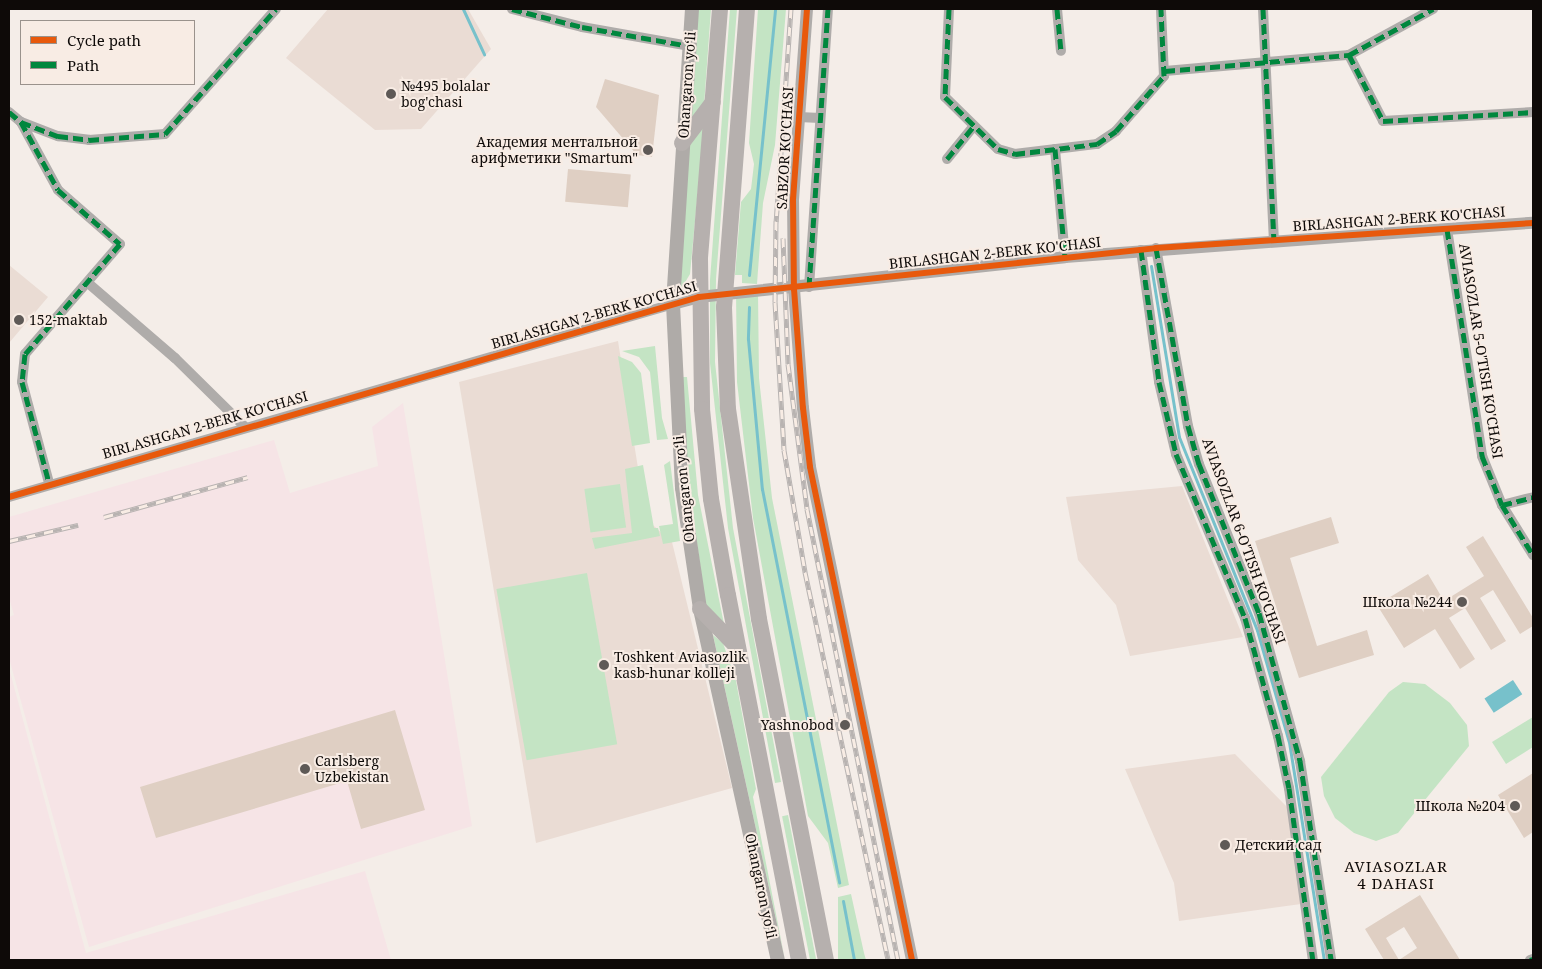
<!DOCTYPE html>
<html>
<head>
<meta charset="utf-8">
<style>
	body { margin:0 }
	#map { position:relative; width:1542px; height:969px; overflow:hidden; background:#f4ede8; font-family:"Noto Serif",serif }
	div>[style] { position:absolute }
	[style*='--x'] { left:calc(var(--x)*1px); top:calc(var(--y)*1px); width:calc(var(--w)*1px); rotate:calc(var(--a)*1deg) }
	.built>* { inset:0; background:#eadcd4 }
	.industrial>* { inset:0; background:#f6e4e6 }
	.green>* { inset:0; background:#c4e4c4; transform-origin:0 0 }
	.water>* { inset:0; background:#77c1cb; transform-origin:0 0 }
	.stream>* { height:3px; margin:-1.5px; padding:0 1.5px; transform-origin:1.5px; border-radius:1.5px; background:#77c1cb }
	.building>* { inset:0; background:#dfcfc3; transform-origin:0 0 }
	.minor>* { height:10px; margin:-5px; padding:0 5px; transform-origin:5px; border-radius:5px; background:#afacaa }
	.tertiary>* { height:12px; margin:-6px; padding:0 6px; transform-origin:6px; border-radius:6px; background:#afacaa }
	.secondary>* { height:14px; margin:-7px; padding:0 7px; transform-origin:7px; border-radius:7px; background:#afaba8 }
	.trunk>* { height:16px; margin:-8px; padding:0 8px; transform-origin:8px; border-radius:8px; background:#b6b0ae }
	.rail>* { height:5px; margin-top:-2.5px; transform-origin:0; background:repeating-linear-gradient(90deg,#f8ece4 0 9px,#b8b3b1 0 18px); box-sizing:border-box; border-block:1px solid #b8b3b1 }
	.quiet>* { height:5px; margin-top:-2.5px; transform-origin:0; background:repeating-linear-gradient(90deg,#00873e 0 10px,transparent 0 15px) }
	.cycleway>* { height:6px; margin:-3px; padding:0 3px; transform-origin:3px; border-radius:3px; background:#e8590c }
	.dots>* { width:14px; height:14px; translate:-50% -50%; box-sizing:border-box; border:2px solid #f8ece4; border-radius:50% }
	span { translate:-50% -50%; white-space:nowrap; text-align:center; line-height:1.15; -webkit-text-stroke:4px #f8ece4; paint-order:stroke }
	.street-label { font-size:14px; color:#0e0a08 }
	.poi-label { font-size:14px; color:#0e0a08 }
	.left { translate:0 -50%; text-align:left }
	.right { translate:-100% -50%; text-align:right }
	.neighbourhood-label { font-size:15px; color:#0e0a08; letter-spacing:1px }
	.frame { position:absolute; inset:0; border:10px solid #0e0a08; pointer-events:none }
	.legend { position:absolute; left:20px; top:20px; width:175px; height:65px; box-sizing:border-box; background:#f8ece4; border:1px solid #9a928c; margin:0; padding:6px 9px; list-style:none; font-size:15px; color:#0e0a08 }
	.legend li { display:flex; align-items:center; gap:10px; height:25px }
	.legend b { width:25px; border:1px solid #9a928c }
</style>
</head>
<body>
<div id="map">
	<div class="built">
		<div style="clip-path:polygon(328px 9px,468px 9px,491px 49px,421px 129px,375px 130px,286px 58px)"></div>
		<div style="clip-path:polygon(9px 265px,48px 297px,9px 343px)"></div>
		<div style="clip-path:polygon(618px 341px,646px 519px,672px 542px,732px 788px,536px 843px,459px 382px)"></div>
		<div style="clip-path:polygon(1182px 486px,1243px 637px,1130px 656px,1116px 605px,1078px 560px,1066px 497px)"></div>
		<div style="clip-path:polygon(1235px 754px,1288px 808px,1301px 904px,1179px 921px,1174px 883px,1125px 769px)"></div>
	</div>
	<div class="industrial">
		<div style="clip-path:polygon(403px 403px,472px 826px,89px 947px,9px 658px,9px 617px,14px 615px,9px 598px,9px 517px,274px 440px,290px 493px,378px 466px,372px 427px)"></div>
		<div style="clip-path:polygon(9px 668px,86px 953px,365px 871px,391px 960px,9px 960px)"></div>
	</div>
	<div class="green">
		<div style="clip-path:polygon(698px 9px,711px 9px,704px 105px,689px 121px)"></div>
		<div style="clip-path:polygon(730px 9px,737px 9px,716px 279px,715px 362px,733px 528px,781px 782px,775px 783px,728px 528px,710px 363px,710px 280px)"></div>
		<div style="clip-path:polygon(758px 9px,786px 9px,775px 145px,763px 203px,757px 284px,742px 283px,742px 275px,735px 275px,741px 202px,751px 189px,754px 164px,749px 143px)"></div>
		<div style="clip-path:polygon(704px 126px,690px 274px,680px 291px,689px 142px)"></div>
		<div style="clip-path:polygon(736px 291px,758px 292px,759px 378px,772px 498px,849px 885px,838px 888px,828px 843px,808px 816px,753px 518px,737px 382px)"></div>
		<div style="clip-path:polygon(655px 346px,662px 418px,668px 439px,657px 440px,650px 372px,639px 357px,622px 351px)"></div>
		<div style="clip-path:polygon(618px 356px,632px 362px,641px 373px,650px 443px,632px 446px)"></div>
		<div style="clip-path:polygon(682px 377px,687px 377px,698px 495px,724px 624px,706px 608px,688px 477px)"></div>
		<div style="clip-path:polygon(670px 461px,680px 541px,663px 544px,659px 526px,673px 524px,664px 465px)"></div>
		<div style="clip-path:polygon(643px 465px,654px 528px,658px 528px,660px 536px,595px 549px,592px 538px,632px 533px,625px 469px)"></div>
		<div style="left:620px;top:484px;width:44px;height:36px;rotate:82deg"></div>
		<div style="left:587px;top:573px;width:174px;height:92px;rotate:80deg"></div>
		<div style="clip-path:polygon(713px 635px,723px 643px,736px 681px,756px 789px,753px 797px,785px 960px)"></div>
		<div style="clip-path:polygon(1403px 682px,1425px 684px,1450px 703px,1467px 725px,1469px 746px,1398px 833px,1376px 841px,1354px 833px,1335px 818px,1324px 796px,1321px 777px,1389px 692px)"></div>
		<div style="clip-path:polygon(1533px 717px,1533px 747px,1506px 764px,1492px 742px)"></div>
		<div style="left:788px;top:815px;width:148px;height:6px;rotate:79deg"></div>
		<div style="clip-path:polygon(851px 894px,864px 953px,866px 960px,838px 960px,838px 897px)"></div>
	</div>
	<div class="water">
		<div style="left:1513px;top:680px;width:17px;height:34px;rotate:57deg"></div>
	</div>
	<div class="stream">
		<div style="--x:463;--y:9;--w:50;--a:65"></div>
		<div style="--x:1151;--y:266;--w:173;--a:80.7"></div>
		<div style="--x:1179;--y:437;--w:208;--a:68"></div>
		<div style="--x:1257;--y:630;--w:116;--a:74.1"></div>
		<div style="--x:1289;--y:742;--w:221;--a:80.9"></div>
		<div style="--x:749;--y:275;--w:267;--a:-84.4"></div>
		<div style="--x:749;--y:307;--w:32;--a:92"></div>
		<div style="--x:748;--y:339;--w:151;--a:84.7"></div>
		<div style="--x:762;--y:489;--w:401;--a:78.9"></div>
		<div style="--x:843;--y:901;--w:60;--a:79.4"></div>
	</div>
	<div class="building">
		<div style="clip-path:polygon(605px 79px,659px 95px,652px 157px,637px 155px,596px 107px)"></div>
		<div style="left:568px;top:169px;width:63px;height:33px;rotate:5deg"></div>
		<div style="clip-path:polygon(1331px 517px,1339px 543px,1290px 558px,1317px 646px,1367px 630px,1374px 655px,1299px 678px,1255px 541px)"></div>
		<div style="clip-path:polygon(1483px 536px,1533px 618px,1533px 626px,1520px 634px,1493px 590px,1480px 598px,1506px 641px,1491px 650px,1465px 608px,1449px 618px,1475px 659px,1460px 669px,1435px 629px,1404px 648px,1377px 605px,1428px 574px,1444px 601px,1484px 576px,1466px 547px)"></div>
		<div style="clip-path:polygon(395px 710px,425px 810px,361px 829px,347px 781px,156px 838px,140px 787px)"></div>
		<div style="clip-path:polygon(1533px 773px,1533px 832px,1524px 838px,1498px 795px)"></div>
		<div style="clip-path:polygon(evenodd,1420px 895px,1460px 960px,1384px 960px,1365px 929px,1420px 895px,1404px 927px,1417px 948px,1399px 960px,1386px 938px,1404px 927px)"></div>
	</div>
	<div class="minor">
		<div style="--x:512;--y:9;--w:72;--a:14.4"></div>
		<div style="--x:582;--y:27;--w:110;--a:10"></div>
		<div style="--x:949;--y:9;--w:88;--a:92.6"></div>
		<div style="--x:945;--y:97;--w:74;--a:44.5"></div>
		<div style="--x:998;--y:149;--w:18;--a:16"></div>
		<div style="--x:1015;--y:154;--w:83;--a:-7"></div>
		<div style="--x:1097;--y:144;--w:23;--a:-34"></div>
		<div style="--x:1116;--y:131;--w:73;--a:-48.9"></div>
		<div style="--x:1164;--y:76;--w:67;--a:-92.6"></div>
		<div style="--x:1057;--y:9;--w:42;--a:84.6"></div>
		<div style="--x:1263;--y:9;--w:230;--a:87.3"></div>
		<div style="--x:1349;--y:55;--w:74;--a:62.7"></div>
		<div style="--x:1383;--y:121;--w:150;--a:-3.4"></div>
		<div style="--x:1165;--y:71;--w:185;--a:-5"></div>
		<div style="--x:1349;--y:55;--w:96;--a:-28.7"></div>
		<div style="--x:9;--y:112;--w:16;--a:40"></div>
		<div style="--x:21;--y:122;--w:40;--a:21"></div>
		<div style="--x:58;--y:136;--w:31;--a:7"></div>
		<div style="--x:89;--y:140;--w:76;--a:-4.5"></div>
		<div style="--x:165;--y:134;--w:167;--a:-48.4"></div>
		<div style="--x:799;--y:117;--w:21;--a:3"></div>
		<div style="--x:21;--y:122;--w:77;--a:61.4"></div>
		<div style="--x:58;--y:190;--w:82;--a:41.1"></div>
		<div style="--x:120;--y:244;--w:145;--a:130.8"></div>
		<div style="--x:25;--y:354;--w:28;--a:96"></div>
		<div style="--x:22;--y:382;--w:105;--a:75"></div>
		<div style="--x:1055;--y:149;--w:108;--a:84.7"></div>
		<div style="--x:947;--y:159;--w:41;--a:-50.9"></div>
		<div style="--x:1447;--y:229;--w:230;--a:81.2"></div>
		<div style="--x:1482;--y:456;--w:53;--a:67.8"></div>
		<div style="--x:1502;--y:505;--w:59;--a:58.2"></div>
		<div style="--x:1156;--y:248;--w:181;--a:79.8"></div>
		<div style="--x:1188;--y:426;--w:40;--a:74"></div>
		<div style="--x:1199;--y:464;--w:161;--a:68.1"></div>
		<div style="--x:1259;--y:613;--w:154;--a:74.5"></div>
		<div style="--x:1300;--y:761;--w:201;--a:81.1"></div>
		<div style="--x:1141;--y:250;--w:133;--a:82.2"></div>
		<div style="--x:1159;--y:382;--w:74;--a:76.7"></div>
		<div style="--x:1176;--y:454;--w:178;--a:67.2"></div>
		<div style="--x:1245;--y:618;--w:123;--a:74.4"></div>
		<div style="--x:1278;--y:736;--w:53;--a:78.1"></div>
		<div style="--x:1289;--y:788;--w:174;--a:82.1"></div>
		<div style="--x:88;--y:283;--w:115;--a:40.8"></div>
		<div style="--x:175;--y:358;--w:98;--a:44.6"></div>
		<div style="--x:809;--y:287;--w:279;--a:-86.1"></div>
		<div style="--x:9;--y:497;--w:691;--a:-16.21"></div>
		<div style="--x:1502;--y:505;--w:32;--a:-14"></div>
		<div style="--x:1530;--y:960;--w:3;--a:-18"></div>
	</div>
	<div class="tertiary">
		<div style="--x:807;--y:9;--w:191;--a:94.2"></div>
		<div style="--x:793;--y:199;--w:90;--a:89.4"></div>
		<div style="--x:794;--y:289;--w:119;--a:85.7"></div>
		<div style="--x:803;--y:408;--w:59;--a:83.2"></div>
		<div style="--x:810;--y:467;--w:503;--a:78.31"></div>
		<div style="--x:673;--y:304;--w:27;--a:-15"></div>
		<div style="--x:699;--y:297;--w:368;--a:-6.2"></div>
		<div style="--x:1065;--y:257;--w:469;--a:-4.2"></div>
	</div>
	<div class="secondary">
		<div style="--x:692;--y:9;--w:296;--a:93.7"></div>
		<div style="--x:673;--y:304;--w:184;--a:87.2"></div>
		<div style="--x:682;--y:488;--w:122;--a:81.5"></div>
		<div style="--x:700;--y:609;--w:360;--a:77.5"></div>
	</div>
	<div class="trunk">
		<div style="--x:720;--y:9;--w:251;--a:94.6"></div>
		<div style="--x:700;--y:259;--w:150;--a:89.2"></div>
		<div style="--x:702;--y:409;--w:90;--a:84.3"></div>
		<div style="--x:711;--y:499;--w:97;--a:80"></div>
		<div style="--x:728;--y:595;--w:372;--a:79"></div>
		<div style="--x:747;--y:9;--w:299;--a:94.4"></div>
		<div style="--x:724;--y:307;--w:102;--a:87.8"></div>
		<div style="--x:728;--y:409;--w:212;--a:81.6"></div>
		<div style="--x:759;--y:619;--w:348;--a:78.9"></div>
		<div style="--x:682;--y:143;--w:51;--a:-52.9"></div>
		<div style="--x:700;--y:609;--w:54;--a:45.7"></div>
	</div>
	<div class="rail">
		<div style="--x:791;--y:9;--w:213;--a:94"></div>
		<div style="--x:776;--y:221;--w:81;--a:90.7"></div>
		<div style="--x:775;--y:302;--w:148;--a:86.5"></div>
		<div style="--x:784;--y:450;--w:124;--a:80.2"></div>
		<div style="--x:805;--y:572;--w:397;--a:77.9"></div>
		<div style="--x:783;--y:238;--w:126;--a:87.7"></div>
		<div style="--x:788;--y:364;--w:146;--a:82.5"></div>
		<div style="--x:807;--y:509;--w:460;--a:78.6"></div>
		<div style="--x:104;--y:517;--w:149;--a:-15.5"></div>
		<div style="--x:9;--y:541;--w:71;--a:-13.1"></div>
	</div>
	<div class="quiet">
		<div style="--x:512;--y:9;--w:72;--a:14.4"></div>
		<div style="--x:582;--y:27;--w:110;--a:10"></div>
		<div style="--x:949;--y:9;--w:88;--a:92.6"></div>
		<div style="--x:945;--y:97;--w:74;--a:44.5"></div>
		<div style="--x:998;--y:149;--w:18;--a:16"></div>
		<div style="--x:1015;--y:154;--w:83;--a:-7"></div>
		<div style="--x:1097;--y:144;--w:23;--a:-34"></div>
		<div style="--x:1116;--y:131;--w:73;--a:-48.9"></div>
		<div style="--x:1164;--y:76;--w:67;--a:-92.6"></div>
		<div style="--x:1057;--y:9;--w:42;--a:84.6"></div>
		<div style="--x:1263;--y:9;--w:230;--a:87.3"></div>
		<div style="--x:1349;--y:55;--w:74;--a:62.7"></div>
		<div style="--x:1383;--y:121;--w:150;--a:-3.4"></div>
		<div style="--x:1165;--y:71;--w:185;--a:-5"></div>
		<div style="--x:1349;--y:55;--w:96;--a:-28.7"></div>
		<div style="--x:9;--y:112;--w:16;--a:40"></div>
		<div style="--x:21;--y:122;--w:40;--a:21"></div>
		<div style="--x:58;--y:136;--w:31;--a:7"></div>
		<div style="--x:89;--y:140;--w:76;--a:-4.5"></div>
		<div style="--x:165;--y:134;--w:167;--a:-48.4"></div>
		<div style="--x:21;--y:122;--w:77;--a:61.4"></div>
		<div style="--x:58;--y:190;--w:82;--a:41.1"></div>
		<div style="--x:120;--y:244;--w:145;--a:130.8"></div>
		<div style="--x:25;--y:354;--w:28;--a:96"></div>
		<div style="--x:22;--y:382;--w:105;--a:75"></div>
		<div style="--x:1055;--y:149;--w:108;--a:84.7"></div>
		<div style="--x:947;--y:159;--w:41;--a:-50.9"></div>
		<div style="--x:1447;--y:229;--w:230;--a:81.2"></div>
		<div style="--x:1482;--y:456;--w:53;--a:67.8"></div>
		<div style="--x:1502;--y:505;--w:59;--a:58.2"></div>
		<div style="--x:1156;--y:248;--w:181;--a:79.8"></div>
		<div style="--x:1188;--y:426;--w:40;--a:74"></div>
		<div style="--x:1199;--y:464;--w:161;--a:68.1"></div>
		<div style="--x:1259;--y:613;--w:154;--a:74.5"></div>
		<div style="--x:1300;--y:761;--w:201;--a:81.1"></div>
		<div style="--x:1141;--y:250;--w:133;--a:82.2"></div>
		<div style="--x:1159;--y:382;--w:74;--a:76.7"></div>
		<div style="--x:1176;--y:454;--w:178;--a:67.2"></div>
		<div style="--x:1245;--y:618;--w:123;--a:74.4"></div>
		<div style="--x:1278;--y:736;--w:53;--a:78.1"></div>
		<div style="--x:1289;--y:788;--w:174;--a:82.1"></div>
		<div style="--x:809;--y:287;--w:279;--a:-86.1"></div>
		<div style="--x:1502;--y:505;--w:32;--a:-14"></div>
		<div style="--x:1530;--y:960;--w:3;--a:-18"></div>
	</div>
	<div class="cycleway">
		<div style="--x:807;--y:9;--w:191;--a:94.2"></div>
		<div style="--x:793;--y:199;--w:90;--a:89.4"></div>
		<div style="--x:794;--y:289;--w:119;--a:85.7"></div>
		<div style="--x:803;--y:408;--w:59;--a:83.2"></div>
		<div style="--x:810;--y:467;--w:503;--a:78.31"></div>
		<div style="--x:9;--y:497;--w:718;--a:-16.16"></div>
		<div style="--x:699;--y:297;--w:460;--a:-6.1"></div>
		<div style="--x:1156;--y:248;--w:378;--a:-3.8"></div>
	</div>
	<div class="dots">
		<div style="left:391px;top:94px;background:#5e5956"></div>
		<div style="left:648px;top:150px;background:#5e5956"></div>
		<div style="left:19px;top:320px;background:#5e5956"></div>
		<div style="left:1462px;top:602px;background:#5e5956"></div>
		<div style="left:604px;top:665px;background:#5e5956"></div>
		<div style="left:845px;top:725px;background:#5e5956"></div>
		<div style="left:305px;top:769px;background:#5e5956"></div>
		<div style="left:1515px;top:806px;background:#5e5956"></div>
		<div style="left:1225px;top:845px;background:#5e5956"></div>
	</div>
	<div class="street-label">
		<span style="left:687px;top:85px;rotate:-86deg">Ohangaron yoʻli</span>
		<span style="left:785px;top:148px;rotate:-87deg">SABZOR KO'CHASI</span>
		<span style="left:1399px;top:219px;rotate:-4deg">BIRLASHGAN 2-BERK KO'CHASI</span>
		<span style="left:995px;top:253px;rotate:-6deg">BIRLASHGAN 2-BERK KO'CHASI</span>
		<span style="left:594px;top:315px;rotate:-16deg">BIRLASHGAN 2-BERK KO'CHASI</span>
		<span style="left:1481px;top:351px;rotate:81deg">AVIASOZLAR 5-O'TISH KO'CHASI</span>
		<span style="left:205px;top:425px;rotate:-16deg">BIRLASHGAN 2-BERK KO'CHASI</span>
		<span style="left:684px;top:489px;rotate:-96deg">Ohangaron yoʻli</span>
		<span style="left:1244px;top:541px;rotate:70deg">AVIASOZLAR 6-O'TISH KO'CHASI</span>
		<span style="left:761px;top:886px;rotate:78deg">Ohangaron yoʻli</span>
	</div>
	<div class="poi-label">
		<span class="left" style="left:401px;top:94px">№495 bolalar<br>bog'chasi</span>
		<span class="right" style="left:638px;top:150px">Академия ментальной<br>арифметики "Smartum"</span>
		<span class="left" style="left:29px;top:320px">152-maktab</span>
		<span class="right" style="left:1452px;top:602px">Школа №244</span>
		<span class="left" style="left:614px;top:665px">Toshkent Aviasozlik<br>kasb-hunar kolleji</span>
		<span class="right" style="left:834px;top:725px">Yashnobod</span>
		<span class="left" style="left:315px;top:769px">Carlsberg<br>Uzbekistan</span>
		<span class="right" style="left:1505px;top:806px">Школа №204</span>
		<span class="left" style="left:1235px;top:845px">Детский сад</span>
	</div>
	<div class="neighbourhood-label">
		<span style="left:1396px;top:875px">AVIASOZLAR<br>4 DAHASI</span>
	</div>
	<div class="frame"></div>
	<ul class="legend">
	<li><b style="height:6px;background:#e8590c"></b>Cycle path</li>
	<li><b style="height:6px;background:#00873e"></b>Path</li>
	</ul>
</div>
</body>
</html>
